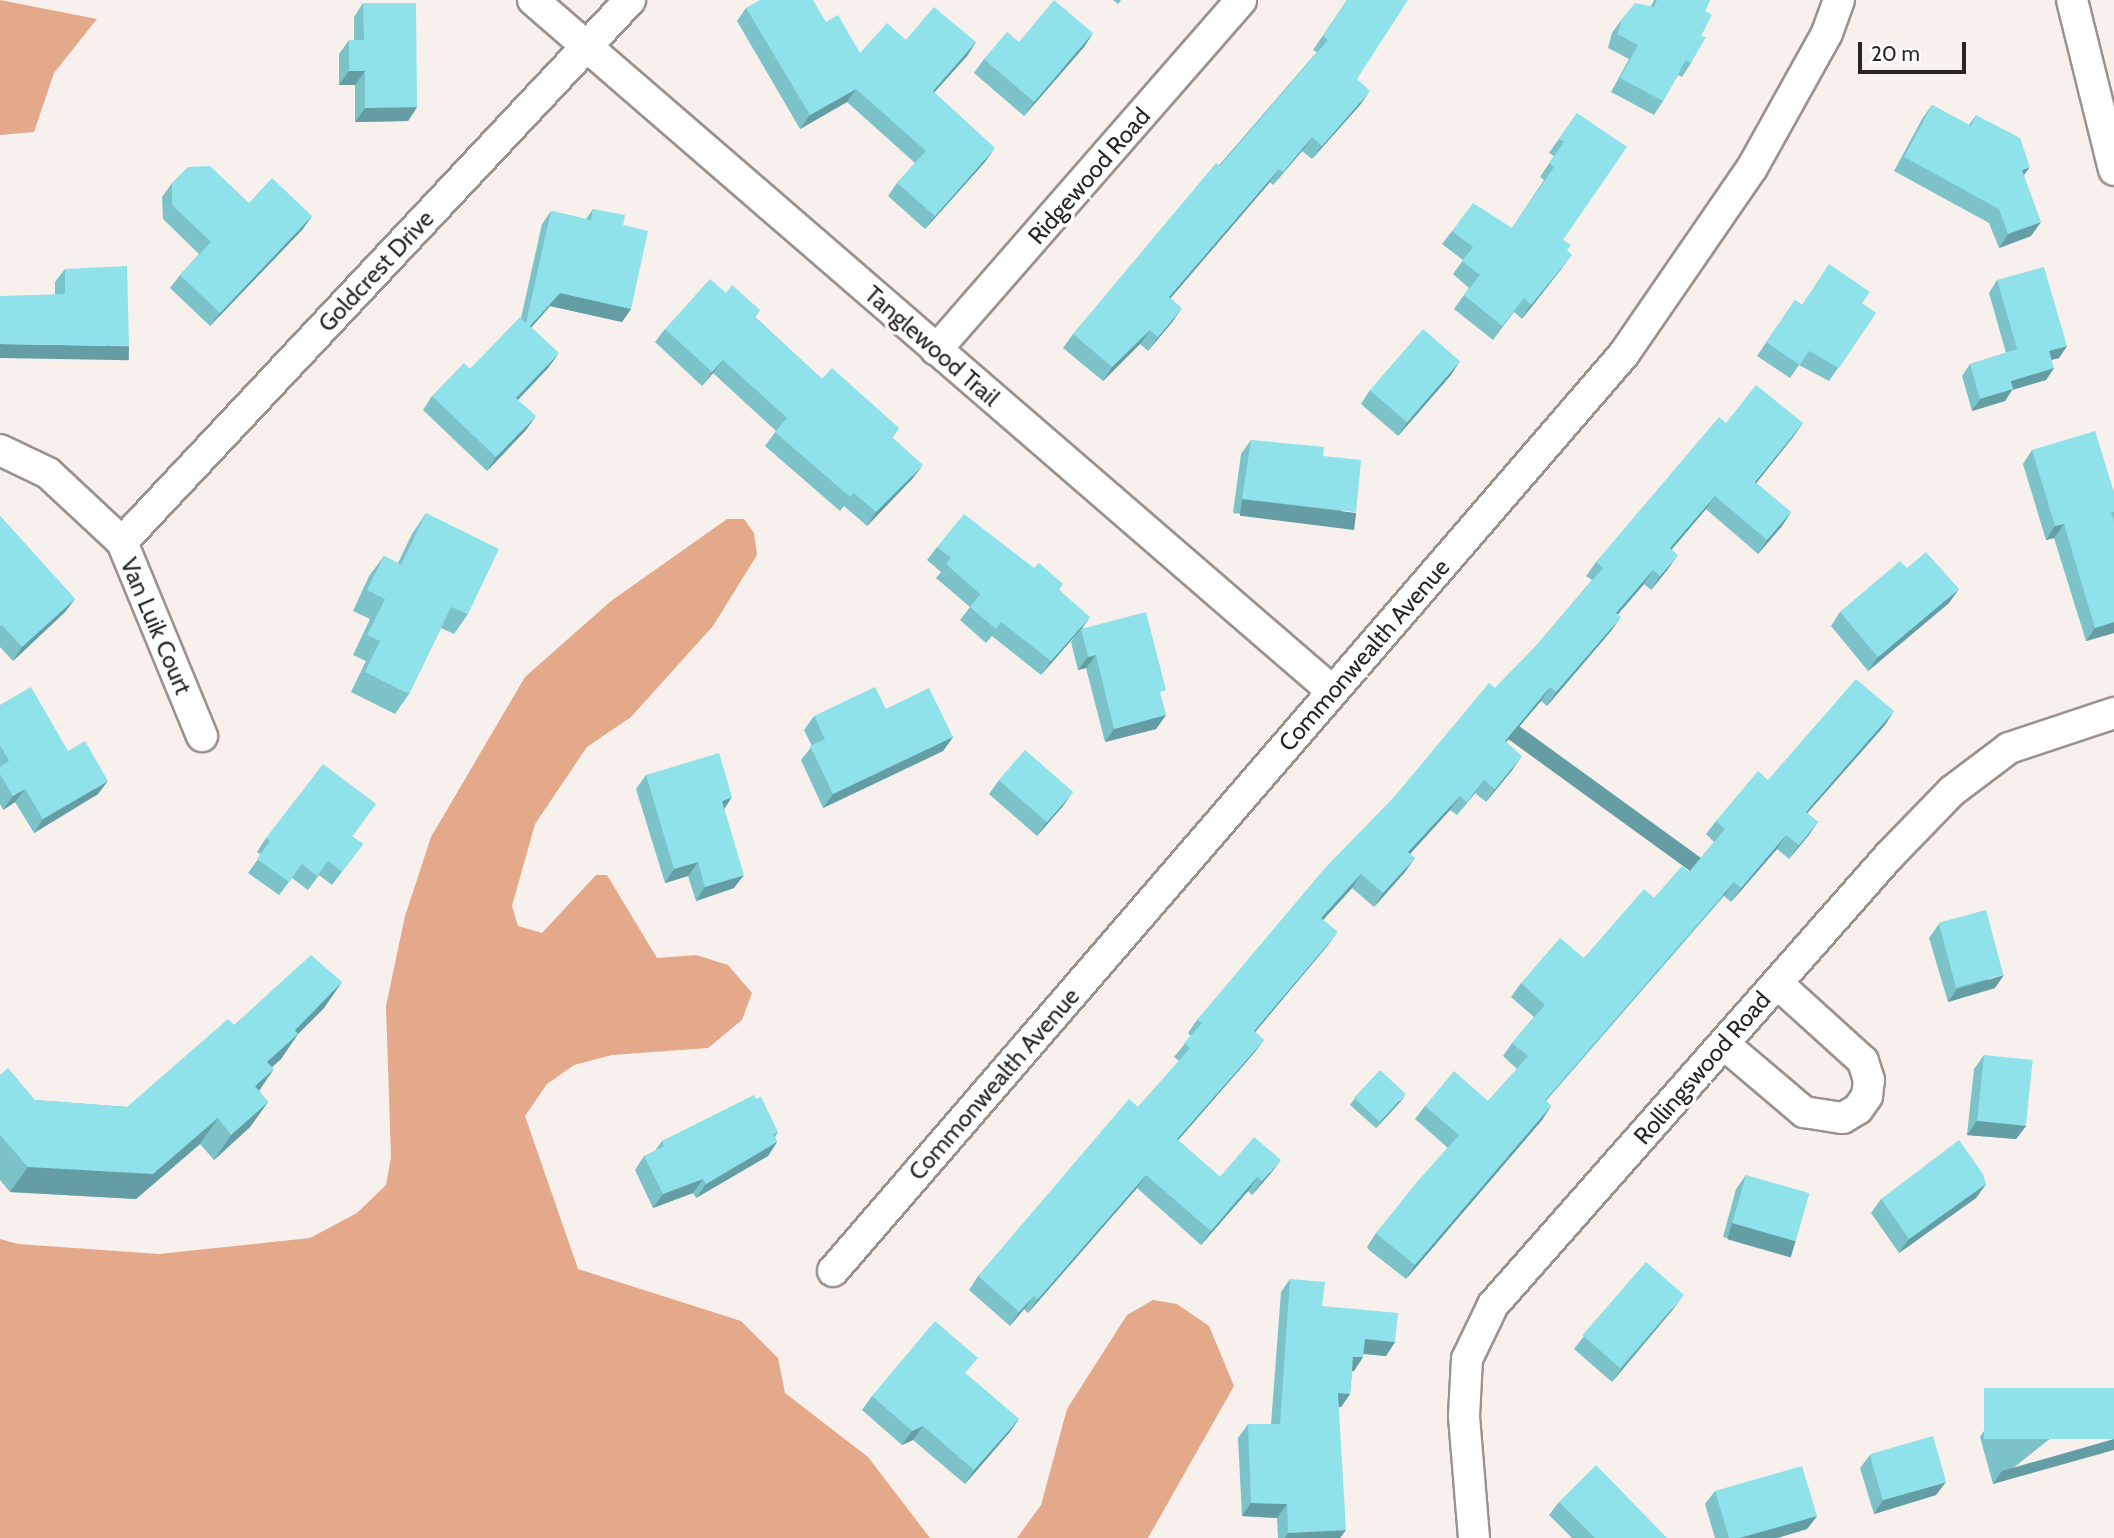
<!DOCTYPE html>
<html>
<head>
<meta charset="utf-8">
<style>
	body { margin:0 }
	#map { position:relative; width:2114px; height:1538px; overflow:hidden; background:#f7f0ec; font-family:Cabin,sans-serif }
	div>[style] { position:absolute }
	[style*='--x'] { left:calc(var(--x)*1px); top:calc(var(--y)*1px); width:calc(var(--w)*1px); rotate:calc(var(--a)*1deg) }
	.water>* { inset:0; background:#e3a98a }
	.roads { filter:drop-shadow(2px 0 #9a928f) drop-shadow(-2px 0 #9a928f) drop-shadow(0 2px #9a928f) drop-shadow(0 -2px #9a928f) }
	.minor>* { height:30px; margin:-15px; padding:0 15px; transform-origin:15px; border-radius:15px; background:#fff }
	.wall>* { inset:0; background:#7bc2c9 }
	.shaded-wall>* { inset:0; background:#649ea4; transform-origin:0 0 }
	.building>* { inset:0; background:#8fe1ea; transform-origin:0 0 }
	span { translate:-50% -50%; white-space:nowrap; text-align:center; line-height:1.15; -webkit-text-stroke:7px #fff; paint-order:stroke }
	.street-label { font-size:24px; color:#282524 }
	.scale { position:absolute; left:1858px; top:42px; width:108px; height:32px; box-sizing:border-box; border:4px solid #282524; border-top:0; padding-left:9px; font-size:21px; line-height:24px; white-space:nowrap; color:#282524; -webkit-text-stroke:5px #fff; paint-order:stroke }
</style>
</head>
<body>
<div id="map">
	<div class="water">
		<div style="clip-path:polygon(0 0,97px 19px,54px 73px,34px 132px,0 135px)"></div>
		<div style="clip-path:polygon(727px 519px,744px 519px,754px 533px,757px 555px,713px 626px,631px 717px,587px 747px,535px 824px,512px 906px,518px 926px,542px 933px,596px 875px,607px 875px,657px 958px,696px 955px,728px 965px,752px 993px,742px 1020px,708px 1048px,612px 1055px,574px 1065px,547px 1084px,525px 1116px,578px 1269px,741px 1321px,778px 1358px,785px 1393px,868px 1457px,930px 1538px,0 1538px,0 1239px,18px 1244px,159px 1254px,310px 1238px,357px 1213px,386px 1185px,391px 1157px,386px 1006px,405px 916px,431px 837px,525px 677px,611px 601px)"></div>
		<div style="clip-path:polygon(1153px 1300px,1177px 1304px,1209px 1326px,1234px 1386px,1148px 1538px,1017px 1538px,1041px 1505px,1067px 1409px,1127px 1315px)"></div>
	</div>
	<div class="roads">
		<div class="minor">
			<div style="--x:533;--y:0;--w:1056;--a:40.85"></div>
			<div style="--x:2072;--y:0;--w:175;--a:76.1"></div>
			<div style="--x:936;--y:350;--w:464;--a:-48.9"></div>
			<div style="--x:0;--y:450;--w:53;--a:25.6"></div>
			<div style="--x:48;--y:473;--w:101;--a:43"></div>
			<div style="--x:122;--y:542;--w:210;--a:67.6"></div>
			<div style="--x:122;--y:542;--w:743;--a:-46.85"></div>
			<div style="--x:1725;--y:1045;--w:104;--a:40.3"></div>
			<div style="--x:1804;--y:1112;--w:39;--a:9"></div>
			<div style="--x:1843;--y:1118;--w:17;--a:-31"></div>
			<div style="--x:1858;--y:1109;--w:16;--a:-55"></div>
			<div style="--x:1867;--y:1096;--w:16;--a:-83"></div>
			<div style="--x:1869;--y:1080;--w:20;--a:-108"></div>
			<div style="--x:1863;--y:1061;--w:116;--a:-137.8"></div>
			<div style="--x:833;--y:1271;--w:1211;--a:-49.22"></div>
			<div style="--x:1624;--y:354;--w:226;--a:-55.5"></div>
			<div style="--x:1752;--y:168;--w:154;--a:-60.9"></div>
			<div style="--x:1827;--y:33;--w:35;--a:-70"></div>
			<div style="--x:1474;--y:1538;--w:122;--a:-94.7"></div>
			<div style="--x:1464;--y:1416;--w:57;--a:-87"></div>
			<div style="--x:1467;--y:1359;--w:60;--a:-64.3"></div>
			<div style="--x:1493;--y:1305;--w:599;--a:-48.59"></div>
			<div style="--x:1889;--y:856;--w:91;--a:-45.9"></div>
			<div style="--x:1952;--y:791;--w:71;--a:-37"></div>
			<div style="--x:2009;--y:748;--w:111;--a:-18.4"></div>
		</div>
	</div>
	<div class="wall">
		<div style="clip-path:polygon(1113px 0,1121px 0,1118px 4px)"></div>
		<div style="clip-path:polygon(1347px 0,1360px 105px,1312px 159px,1302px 151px,1273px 185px,1270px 182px,1171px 298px,1173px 321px,1148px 351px,1140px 344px,1103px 381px,1063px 348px,1073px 334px,1317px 52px,1313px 50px)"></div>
		<div style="clip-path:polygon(1654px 0,1710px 0,1705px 11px,1701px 36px,1691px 63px,1682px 77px,1678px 75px,1663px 101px,1654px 115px,1611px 92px,1629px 59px,1608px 48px,1612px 33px,1622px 19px,1651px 6px)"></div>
		<div style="clip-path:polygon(363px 3px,417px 107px,408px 121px,355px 122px,355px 85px,339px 85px,339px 54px,349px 40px,354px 40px,354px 17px)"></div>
		<div style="clip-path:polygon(746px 8px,826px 22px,860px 53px,906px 40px,976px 42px,967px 56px,934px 92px,985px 162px,925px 229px,888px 196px,897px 183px,915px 163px,847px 102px,800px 129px,737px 21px)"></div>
		<div style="clip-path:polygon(1093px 33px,1084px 47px,1024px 116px,974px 73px,984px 59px)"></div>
		<div style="clip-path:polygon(1932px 105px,1969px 125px,1976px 115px,2024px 175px,2031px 236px,1999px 248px,1989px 223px,1894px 171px,1922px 119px)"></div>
		<div style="clip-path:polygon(1577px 113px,1563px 240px,1567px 251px,1562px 268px,1522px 319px,1514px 312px,1493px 340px,1454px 309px,1469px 288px,1453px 274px,1463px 260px,1442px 244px,1452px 231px,1512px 228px,1544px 180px,1540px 177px,1554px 156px,1549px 153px)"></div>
		<div style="clip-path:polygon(172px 183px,249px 203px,312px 216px,302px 230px,210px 326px,170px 288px,180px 275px,199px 254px,163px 219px,162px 197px)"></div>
		<div style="clip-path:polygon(593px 209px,623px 225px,631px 309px,622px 322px,550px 306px,531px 328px,549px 367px,518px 400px,526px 430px,487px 471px,423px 410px,432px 396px,470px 369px,521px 318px,542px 224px,551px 211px,586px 219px)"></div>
		<div style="clip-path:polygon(65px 269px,119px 359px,55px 294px,55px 282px)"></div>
		<div style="clip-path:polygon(1997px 280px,2067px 346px,2059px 358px,2051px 360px,2054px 368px,2046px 380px,2012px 390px,2005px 401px,1972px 411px,1962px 376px,1970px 364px,2006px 353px,1989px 293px)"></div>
		<div style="clip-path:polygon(726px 293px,760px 310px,755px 317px,822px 379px,899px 428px,892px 438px,913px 478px,867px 526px,844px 506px,840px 511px,765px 446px,776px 431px,713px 373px,702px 386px,655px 342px,665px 329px)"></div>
		<div style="clip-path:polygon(1795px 300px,1802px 305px,1876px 313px,1829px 381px,1799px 365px,1790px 378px,1757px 356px)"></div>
		<div style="clip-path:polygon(1451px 375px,1398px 436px,1361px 404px,1370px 390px)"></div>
		<div style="clip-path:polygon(1726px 423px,1803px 423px,1793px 437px,1756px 483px,1791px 512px,1782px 526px,1758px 554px,1706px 509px,1672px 549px,1668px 569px,1651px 590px,1644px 584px,1618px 614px,1611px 631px,1547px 706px,1541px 701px,1506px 742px,1513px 769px,1486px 802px,1475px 793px,1457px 815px,1450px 810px,1410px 854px,1405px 872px,1374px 907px,1352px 888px,1323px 920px,1328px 945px,1255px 1032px,1264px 1040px,1254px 1053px,1178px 1140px,1220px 1177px,1271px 1173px,1252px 1195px,1248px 1191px,1201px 1245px,1137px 1188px,1028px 1313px,1024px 1309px,1010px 1326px,969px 1290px,978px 1276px,1138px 1107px,1179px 1061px,1174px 1057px,1191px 1036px,1188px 1033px,1197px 1020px,1395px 796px,1495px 688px,1536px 646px,1592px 580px,1586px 576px,1596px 562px)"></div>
		<div style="clip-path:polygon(1251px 440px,1323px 456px,1347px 526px,1233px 513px,1241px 454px)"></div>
		<div style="clip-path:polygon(2032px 450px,2114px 492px,2114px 633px,2086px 641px,2054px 538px,2046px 540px,2023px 464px)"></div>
		<div style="clip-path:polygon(426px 513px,468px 614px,454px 634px,441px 628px,409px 694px,395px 714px,351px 692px,366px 661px,353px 655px,370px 619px,353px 611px,369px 576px,384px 556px,398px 563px,412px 534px)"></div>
		<div style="clip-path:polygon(0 516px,75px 599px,65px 612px,13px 661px,0 647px)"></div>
		<div style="clip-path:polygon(937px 547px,1060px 590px,1082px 628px,1161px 697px,1166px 715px,1156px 729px,1105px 742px,1086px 668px,1078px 670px,1071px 642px,1075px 636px,1041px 675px,992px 636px,986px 643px,960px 620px,970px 607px,936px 578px,941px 572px,927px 560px)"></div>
		<div style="clip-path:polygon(1907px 568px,1949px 603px,1868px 671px,1831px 626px,1840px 612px)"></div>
		<div style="clip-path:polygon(0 705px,68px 751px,98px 794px,34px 833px,15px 802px,3px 810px,0 804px)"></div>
		<div style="clip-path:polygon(886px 709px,953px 737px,943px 751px,823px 808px,801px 760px,812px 746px,804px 730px,814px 716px)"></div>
		<div style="clip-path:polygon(1885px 725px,1807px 813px,1818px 822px,1808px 836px,1789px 859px,1777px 849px,1731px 902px,1724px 896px,1546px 1101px,1551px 1106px,1542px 1120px,1406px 1279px,1369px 1250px,1367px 1247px,1376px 1233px,1448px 1148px,1415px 1119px,1425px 1106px,1488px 1101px,1517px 1069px,1503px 1056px,1512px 1043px,1534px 1017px,1511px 997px,1521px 983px,1584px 958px,1654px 898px,1689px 872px,1714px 842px,1706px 834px,1716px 821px,1768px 780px)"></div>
		<div style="clip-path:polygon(646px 775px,724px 809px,734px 888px,696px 901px,688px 876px,665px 883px,636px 789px)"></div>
		<div style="clip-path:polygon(999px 780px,1063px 806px,1037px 836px,989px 794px)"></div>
		<div style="clip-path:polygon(353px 837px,363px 844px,332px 885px,319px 875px,308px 890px,292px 878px,279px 895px,248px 873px,261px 855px,257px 852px,266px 838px)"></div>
		<div style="clip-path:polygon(1939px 924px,1995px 988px,1948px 1002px,1929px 938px)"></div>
		<div style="clip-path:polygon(342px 982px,324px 1008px,298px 1034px,281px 1059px,272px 1067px,273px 1069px,259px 1091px,268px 1102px,250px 1127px,214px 1160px,200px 1144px,136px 1199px,10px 1192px,0 1180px,0 1075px,35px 1100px,127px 1107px,234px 1025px)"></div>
		<div style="clip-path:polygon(1984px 1055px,2026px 1126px,2016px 1139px,1967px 1135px,1974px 1069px)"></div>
		<div style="clip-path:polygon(1355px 1098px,1401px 1101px,1376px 1128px,1350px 1105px)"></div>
		<div style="clip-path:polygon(778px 1132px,775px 1137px,777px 1142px,768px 1156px,696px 1198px,693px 1193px,653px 1208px,635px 1170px,644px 1156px,654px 1152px,662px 1141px)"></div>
		<div style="clip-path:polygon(1746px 1175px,1796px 1241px,1787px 1255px,1723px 1237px,1736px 1189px)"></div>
		<div style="clip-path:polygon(1986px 1184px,1976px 1198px,1899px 1253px,1871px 1213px,1881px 1199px)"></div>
		<div style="clip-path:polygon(1290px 1279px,1322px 1306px,1395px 1342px,1386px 1356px,1363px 1354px,1363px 1357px,1354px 1371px,1352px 1371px,1350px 1394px,1341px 1407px,1339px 1407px,1340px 1538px,1278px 1538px,1277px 1518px,1242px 1516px,1238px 1438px,1248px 1424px,1271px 1424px,1281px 1292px)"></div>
		<div style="clip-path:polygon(1674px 1308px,1612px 1382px,1574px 1349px,1584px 1336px)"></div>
		<div style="clip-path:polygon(966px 1374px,1019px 1419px,1009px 1433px,965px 1484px,913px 1440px,902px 1445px,862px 1410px,872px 1396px)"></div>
		<div style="clip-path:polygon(2114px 1388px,1993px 1484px,1980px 1437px,1989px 1423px)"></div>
		<div style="clip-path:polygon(1870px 1455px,1936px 1495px,1874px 1514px,1860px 1468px)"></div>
		<div style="clip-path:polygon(1715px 1491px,1817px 1516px,1807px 1529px,1777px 1538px,1715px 1538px,1705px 1504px)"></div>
		<div style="clip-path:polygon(1559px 1502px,1667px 1538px,1572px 1538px,1549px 1515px)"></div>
	</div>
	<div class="shaded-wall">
		<div style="clip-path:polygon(1093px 33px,1084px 47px,1024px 116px,1034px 102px)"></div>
		<div style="clip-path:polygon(976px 42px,967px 56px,924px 104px,933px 91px)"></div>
		<div style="clip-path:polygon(349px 71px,365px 71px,355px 85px,339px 85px)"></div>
		<div style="clip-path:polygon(856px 89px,847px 102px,800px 129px,810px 115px)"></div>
		<div style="clip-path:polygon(1370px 91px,1360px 105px,1312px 159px,1322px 146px)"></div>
		<div style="clip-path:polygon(417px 107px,408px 121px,355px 122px,365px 108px)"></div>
		<div style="clip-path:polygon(1312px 137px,1302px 151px,1273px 185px,1283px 172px)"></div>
		<div style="clip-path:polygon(995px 148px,985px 162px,925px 229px,935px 216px)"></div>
		<div style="clip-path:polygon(2030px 167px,2020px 180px,2022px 170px)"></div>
		<div style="clip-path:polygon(1279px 169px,1270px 182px,1160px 310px,1169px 297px)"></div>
		<div style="clip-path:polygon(312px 216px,302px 230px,210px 326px,220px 313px)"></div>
		<div style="clip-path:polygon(2041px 222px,2031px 236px,1999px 248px,2008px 234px)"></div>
		<div style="clip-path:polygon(1572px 255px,1562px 268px,1522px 319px,1531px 305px)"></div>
		<div style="clip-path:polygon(560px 293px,631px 309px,622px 322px,550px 306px,520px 340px,530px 326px)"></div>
		<div style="clip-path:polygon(1182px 308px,1173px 321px,1148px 351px,1158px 337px)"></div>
		<div style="clip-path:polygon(1150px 330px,1140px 344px,1103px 381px,1112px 367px)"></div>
		<div style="left:0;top:344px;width:129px;height:14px;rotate:1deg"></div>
		<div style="clip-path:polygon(2067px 346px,2059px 358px,2040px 363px,2049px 351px)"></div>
		<div style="clip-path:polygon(559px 353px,549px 367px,507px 411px,516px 398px)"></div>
		<div style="clip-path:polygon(723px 360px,713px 373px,702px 386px,712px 372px)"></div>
		<div style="clip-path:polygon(1460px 361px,1451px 375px,1398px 436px,1407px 423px)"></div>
		<div style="clip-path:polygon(2054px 368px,2046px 380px,2012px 390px,2005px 401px,1972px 411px,1980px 399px,2011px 381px)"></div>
		<div style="clip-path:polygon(536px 416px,526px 430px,487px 471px,496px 457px)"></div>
		<div style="clip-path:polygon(1803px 423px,1793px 437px,1746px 496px,1755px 482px)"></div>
		<div style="clip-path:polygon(923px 465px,913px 478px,867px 526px,876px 512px)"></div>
		<div style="clip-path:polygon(1715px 496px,1706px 509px,1661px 562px,1670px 548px)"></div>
		<div style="left:1242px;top:499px;width:115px;height:17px;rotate:7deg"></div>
		<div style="clip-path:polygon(1791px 512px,1782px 526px,1758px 554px,1767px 540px)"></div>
		<div style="clip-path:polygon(2064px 524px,2054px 538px,2046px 540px,2055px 526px)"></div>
		<div style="clip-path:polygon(1678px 555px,1668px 569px,1651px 590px,1660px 576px)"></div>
		<div style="clip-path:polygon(1653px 570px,1644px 584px,1607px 627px,1616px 613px)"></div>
		<div style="clip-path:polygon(1959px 589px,1949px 603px,1868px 671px,1878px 657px)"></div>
		<div style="clip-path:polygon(75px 599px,65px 612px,13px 661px,22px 647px)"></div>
		<div style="clip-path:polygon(1090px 617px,1081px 630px,1081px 629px,1041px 675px,1051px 661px)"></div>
		<div style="clip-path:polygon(1621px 617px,1611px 631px,1547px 706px,1556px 692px)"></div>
		<div style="clip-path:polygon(2114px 622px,2114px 633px,2086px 641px,2095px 628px)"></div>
		<div style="clip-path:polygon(1096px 655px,1086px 668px,1078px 670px,1088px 657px)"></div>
		<div style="clip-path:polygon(1550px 687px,1541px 701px,1496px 754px,1505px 741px)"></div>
		<div style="clip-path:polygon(1894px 711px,1885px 725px,1796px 826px,1806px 812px)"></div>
		<div style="clip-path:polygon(1166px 715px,1156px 729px,1105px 742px,1114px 729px)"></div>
		<div style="clip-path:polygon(953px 737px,943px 751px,823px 808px,833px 794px)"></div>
		<div style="clip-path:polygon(1522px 756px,1513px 769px,1486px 802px,1495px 789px)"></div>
		<div style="clip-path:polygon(1484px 780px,1475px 793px,1457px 815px,1467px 802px)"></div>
		<div style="clip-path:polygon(108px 781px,98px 794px,34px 833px,43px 819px)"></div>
		<div style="clip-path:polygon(25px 789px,15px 802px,3px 810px,13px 796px)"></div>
		<div style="clip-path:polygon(1073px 792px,1063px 806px,1037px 836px,1047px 822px)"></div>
		<div style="clip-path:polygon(1460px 796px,1450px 810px,1399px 866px,1408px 852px)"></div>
		<div style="clip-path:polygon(732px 797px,723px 811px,722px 801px)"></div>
		<div style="clip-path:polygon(1818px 822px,1808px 836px,1789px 859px,1799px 845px)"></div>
		<div style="clip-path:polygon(1786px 835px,1777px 849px,1731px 902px,1741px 888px)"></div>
		<div style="clip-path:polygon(1415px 858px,1405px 872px,1374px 907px,1383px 893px)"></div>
		<div style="clip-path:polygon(698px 862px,688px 876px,665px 883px,674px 869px)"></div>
		<div style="clip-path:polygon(1361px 874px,1352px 888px,1312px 932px,1321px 918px)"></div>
		<div style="clip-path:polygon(744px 875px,734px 888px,696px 901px,705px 887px)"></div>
		<div style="left:1734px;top:882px;width:17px;height:289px;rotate:126deg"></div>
		<div style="clip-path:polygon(1338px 932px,1328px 945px,1245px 1044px,1254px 1031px)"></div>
		<div style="clip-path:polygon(2004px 975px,1995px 988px,1948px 1002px,1957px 989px)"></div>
		<div style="clip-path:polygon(342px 982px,324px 1008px,296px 1036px,298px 1034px,281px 1059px,250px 1087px,267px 1062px,295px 1030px)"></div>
		<div style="clip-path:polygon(1264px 1040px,1254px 1053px,1167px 1153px,1177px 1139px)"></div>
		<div style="clip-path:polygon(274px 1069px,256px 1095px,255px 1086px)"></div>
		<div style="clip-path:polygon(1406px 1094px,1401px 1101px,1376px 1128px,1381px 1121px)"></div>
		<div style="clip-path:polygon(268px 1102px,250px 1127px,214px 1160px,231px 1135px)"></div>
		<div style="clip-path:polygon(1551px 1106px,1542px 1120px,1406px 1279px,1415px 1265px)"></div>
		<div style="clip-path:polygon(218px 1118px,200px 1144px,136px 1199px,10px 1192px,28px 1167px)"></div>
		<div style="clip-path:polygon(1977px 1121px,2026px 1126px,2016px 1139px,1967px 1135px)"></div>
		<div style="clip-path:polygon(777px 1142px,768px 1156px,696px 1198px,706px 1184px)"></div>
		<div style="clip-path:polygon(1281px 1160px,1271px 1173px,1252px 1195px,1262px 1181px)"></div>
		<div style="clip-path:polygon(1146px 1175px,1137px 1188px,1028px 1313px,1038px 1299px)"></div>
		<div style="clip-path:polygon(1257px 1177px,1248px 1191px,1201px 1245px,1211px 1231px)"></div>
		<div style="clip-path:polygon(703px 1179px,693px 1193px,653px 1208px,663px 1194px)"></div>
		<div style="clip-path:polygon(1986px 1184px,1976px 1198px,1899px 1253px,1909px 1239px)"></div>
		<div style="left:1732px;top:1223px;width:66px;height:17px;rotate:16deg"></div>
		<div style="clip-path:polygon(1684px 1295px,1674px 1308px,1612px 1382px,1622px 1368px)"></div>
		<div style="clip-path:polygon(1034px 1296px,1024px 1309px,1010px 1326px,1019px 1312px)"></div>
		<div style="clip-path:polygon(1365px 1339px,1395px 1342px,1386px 1356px,1355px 1353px)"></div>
		<div style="clip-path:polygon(1353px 1357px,1363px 1357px,1354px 1371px,1343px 1370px)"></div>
		<div style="clip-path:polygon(1338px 1393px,1350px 1394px,1341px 1407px,1329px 1406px)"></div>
		<div style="clip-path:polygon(1019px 1419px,1009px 1433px,965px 1484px,974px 1470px)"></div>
		<div style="clip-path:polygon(923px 1426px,913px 1440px,902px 1445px,912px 1431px)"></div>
		<div style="clip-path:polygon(2114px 1439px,2114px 1450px,1993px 1484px,2002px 1471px)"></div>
		<div style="clip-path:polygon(1946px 1482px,1936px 1495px,1874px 1514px,1883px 1500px)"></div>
		<div style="clip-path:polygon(1251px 1503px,1287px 1504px,1277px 1518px,1242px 1516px)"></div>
		<div style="clip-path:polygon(1817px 1516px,1807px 1529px,1777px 1538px,1739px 1538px)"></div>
		<div style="clip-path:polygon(1346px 1530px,1340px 1538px,1285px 1538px,1288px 1533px)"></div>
	</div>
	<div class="building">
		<div style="clip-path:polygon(760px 0,813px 0,826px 22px,838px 15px,860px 53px,887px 23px,906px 40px,934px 7px,976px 42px,933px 91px,995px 148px,935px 216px,897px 183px,926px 151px,856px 89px,810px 115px,746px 8px)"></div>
		<div style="clip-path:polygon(1054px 0,1093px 33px,1034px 102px,984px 59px,1007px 32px,1019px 42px)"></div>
		<div style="clip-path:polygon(1347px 0,1408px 0,1357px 79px,1370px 91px,1322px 146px,1312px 137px,1283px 172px,1279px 169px,1169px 297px,1182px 308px,1158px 337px,1150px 330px,1112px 367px,1073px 334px,1216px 163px,1220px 166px,1328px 40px,1323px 36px)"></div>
		<div style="clip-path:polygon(1657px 0,1710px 0,1705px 11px,1712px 15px,1701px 36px,1706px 37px,1691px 63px,1686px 60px,1663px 101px,1620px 78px,1638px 45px,1617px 34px,1622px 19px,1635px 3px,1654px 7px)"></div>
		<div style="clip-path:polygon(363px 3px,416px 3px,417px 107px,365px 108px,365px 71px,349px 71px,349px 40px,364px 40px)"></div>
		<div style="clip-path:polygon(1932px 105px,1971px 126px,1976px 115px,2020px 138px,2030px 167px,2022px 170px,2041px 222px,2008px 234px,1999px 209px,1904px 157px)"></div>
		<div style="clip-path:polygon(1577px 113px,1627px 147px,1563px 240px,1571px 245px,1567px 250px,1572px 255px,1531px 305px,1524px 298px,1502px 326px,1464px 295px,1480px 275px,1462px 261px,1473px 247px,1452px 231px,1473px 203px,1512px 228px,1554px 167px,1549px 163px,1564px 142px,1559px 139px)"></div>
		<div style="clip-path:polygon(210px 166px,249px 203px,272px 178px,312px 216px,220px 313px,180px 275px,211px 242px,172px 205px,172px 183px,188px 167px)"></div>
		<div style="clip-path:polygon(593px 209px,625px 215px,623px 225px,648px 231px,631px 309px,560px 293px,530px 326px,559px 353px,516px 398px,536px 416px,496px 457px,432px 396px,464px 363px,470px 369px,520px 317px,526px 323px,551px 211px,591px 220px)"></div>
		<div style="clip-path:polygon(1829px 264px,1870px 292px,1862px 303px,1876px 313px,1839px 368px,1809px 351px,1800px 365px,1766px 342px,1795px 300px,1802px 305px)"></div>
		<div style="clip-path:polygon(127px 266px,129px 346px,0 344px,0 296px,65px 294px,65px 269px)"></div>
		<div style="clip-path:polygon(2044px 267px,2067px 346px,2049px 351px,2054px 368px,2011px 381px,2013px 389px,1980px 399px,1970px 364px,2017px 349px,1997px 280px)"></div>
		<div style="clip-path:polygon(710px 279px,726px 293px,732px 285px,760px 310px,754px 317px,822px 379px,832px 368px,899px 428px,892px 437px,923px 465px,876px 512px,854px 493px,850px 497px,775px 432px,787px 418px,723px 360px,712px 372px,665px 329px)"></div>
		<div style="left:1423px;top:329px;width:49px;height:81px;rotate:41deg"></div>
		<div style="clip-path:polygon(1756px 385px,1803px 423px,1755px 482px,1791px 512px,1767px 540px,1715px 496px,1670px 548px,1678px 555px,1660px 576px,1653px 570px,1616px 613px,1621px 617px,1556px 692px,1550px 687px,1505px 741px,1522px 756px,1495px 789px,1484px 780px,1467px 802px,1460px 796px,1408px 852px,1415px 858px,1383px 893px,1361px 874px,1321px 918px,1338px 932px,1254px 1031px,1264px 1040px,1177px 1139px,1220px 1177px,1254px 1137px,1281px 1160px,1262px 1181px,1257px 1177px,1211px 1231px,1146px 1175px,1038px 1299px,1034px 1296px,1019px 1312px,978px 1276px,1129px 1099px,1138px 1107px,1190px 1048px,1184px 1043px,1202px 1023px,1197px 1020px,1325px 868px,1395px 796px,1489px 683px,1495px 688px,1536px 646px,1603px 568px,1596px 562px,1719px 417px,1726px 423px)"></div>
		<div style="clip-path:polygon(2095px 431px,2114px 492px,2114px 512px,2111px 512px,2114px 521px,2114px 622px,2095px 628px,2064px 524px,2055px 526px,2032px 450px)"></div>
		<div style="clip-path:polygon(1251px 440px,1324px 447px,1323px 456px,1361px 460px,1356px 512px,1242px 499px)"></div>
		<div style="clip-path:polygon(426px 513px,499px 549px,468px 614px,451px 607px,409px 694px,365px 672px,380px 641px,367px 635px,385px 599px,367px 590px,384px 556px,401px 565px)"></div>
		<div style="clip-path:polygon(964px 514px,1034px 568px,1039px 563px,1063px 584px,1059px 590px,1090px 617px,1051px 661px,1001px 622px,996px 629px,970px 607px,980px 594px,946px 564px,951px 558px,937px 547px)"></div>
		<div style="clip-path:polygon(0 516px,75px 599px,22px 647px,2px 625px,0 627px)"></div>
		<div style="clip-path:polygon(1926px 552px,1959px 589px,1878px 657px,1840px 612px,1900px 561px,1907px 568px)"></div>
		<div style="clip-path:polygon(1146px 612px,1166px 690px,1160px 692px,1166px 715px,1114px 729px,1096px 655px,1088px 657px,1081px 629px)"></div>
		<div style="clip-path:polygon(1856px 679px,1894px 711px,1806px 812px,1818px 822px,1799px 845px,1786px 835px,1741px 888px,1734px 882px,1545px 1100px,1551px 1106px,1415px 1265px,1379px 1236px,1376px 1233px,1417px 1182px,1459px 1135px,1425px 1106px,1454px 1071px,1488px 1101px,1528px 1056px,1512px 1043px,1545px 1005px,1521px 983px,1560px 938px,1584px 958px,1644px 889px,1654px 898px,1682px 866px,1689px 872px,1725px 829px,1716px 821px,1758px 771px,1768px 780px)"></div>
		<div style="clip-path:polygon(31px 687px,68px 751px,85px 741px,108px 781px,43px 819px,25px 789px,13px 796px,0 774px,0 767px,9px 761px,0 745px,0 705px)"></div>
		<div style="clip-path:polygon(875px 687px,886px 709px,929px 688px,953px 737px,833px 794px,810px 746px,825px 739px,814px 716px)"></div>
		<div style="left:1025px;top:750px;width:64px;height:40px;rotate:41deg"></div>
		<div style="clip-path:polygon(719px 753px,732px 797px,722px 801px,744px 875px,705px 887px,698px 862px,674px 869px,646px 775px)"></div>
		<div style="clip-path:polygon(323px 764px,376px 804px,352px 837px,363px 844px,342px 872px,328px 861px,317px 876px,302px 864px,289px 882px,257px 859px,270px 841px,266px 838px)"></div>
		<div style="left:1986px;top:910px;width:67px;height:49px;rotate:75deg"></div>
		<div style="clip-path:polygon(311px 955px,342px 982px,295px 1030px,298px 1034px,267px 1062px,274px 1069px,255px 1086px,268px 1102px,231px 1135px,218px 1118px,153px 1174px,28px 1167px,0 1135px,0 1075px,8px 1068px,35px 1100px,127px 1107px,228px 1019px,234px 1025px)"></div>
		<div style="left:1984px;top:1055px;width:49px;height:66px;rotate:6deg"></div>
		<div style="left:1380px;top:1070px;width:35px;height:38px;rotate:43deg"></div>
		<div style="clip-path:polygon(754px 1095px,756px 1099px,761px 1097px,778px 1132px,773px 1134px,777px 1142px,706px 1184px,703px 1179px,663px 1194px,644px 1156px,664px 1146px,662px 1141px)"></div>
		<div style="clip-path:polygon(1959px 1140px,1983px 1174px,1986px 1184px,1909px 1239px,1881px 1199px)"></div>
		<div style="left:1746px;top:1175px;width:66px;height:50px;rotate:16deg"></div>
		<div style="left:1646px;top:1262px;width:50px;height:97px;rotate:41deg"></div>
		<div style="clip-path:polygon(1290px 1279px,1325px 1282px,1322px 1306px,1398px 1313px,1395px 1342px,1365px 1339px,1363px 1357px,1353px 1357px,1350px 1394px,1338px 1393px,1346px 1530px,1288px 1533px,1287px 1504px,1251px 1503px,1248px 1424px,1280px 1424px)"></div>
		<div style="clip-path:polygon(935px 1321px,978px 1358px,965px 1373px,1019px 1419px,974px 1470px,923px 1426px,912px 1431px,872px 1396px)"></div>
		<div style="left:2114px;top:1388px;width:51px;height:130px;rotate:90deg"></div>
		<div style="left:1933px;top:1436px;width:48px;height:66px;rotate:74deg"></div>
		<div style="clip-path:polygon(1596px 1465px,1667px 1538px,1595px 1538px,1559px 1502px)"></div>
		<div style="clip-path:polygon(1802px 1466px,1817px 1516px,1739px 1538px,1729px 1538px,1715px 1491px)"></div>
	</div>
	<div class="street-label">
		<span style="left:1089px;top:176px;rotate:-49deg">Ridgewood Road</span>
		<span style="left:376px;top:271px;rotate:-47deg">Goldcrest Drive</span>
		<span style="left:932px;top:346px;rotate:41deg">Tanglewood Trail</span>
		<span style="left:156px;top:626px;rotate:67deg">Van Luik Court</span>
		<span style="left:1364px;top:655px;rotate:-49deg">Commonwealth Avenue</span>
		<span style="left:1702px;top:1068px;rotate:-49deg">Rollingswood Road</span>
		<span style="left:994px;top:1084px;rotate:-49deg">Commonwealth Avenue</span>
	</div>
	<div class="scale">20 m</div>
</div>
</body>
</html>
